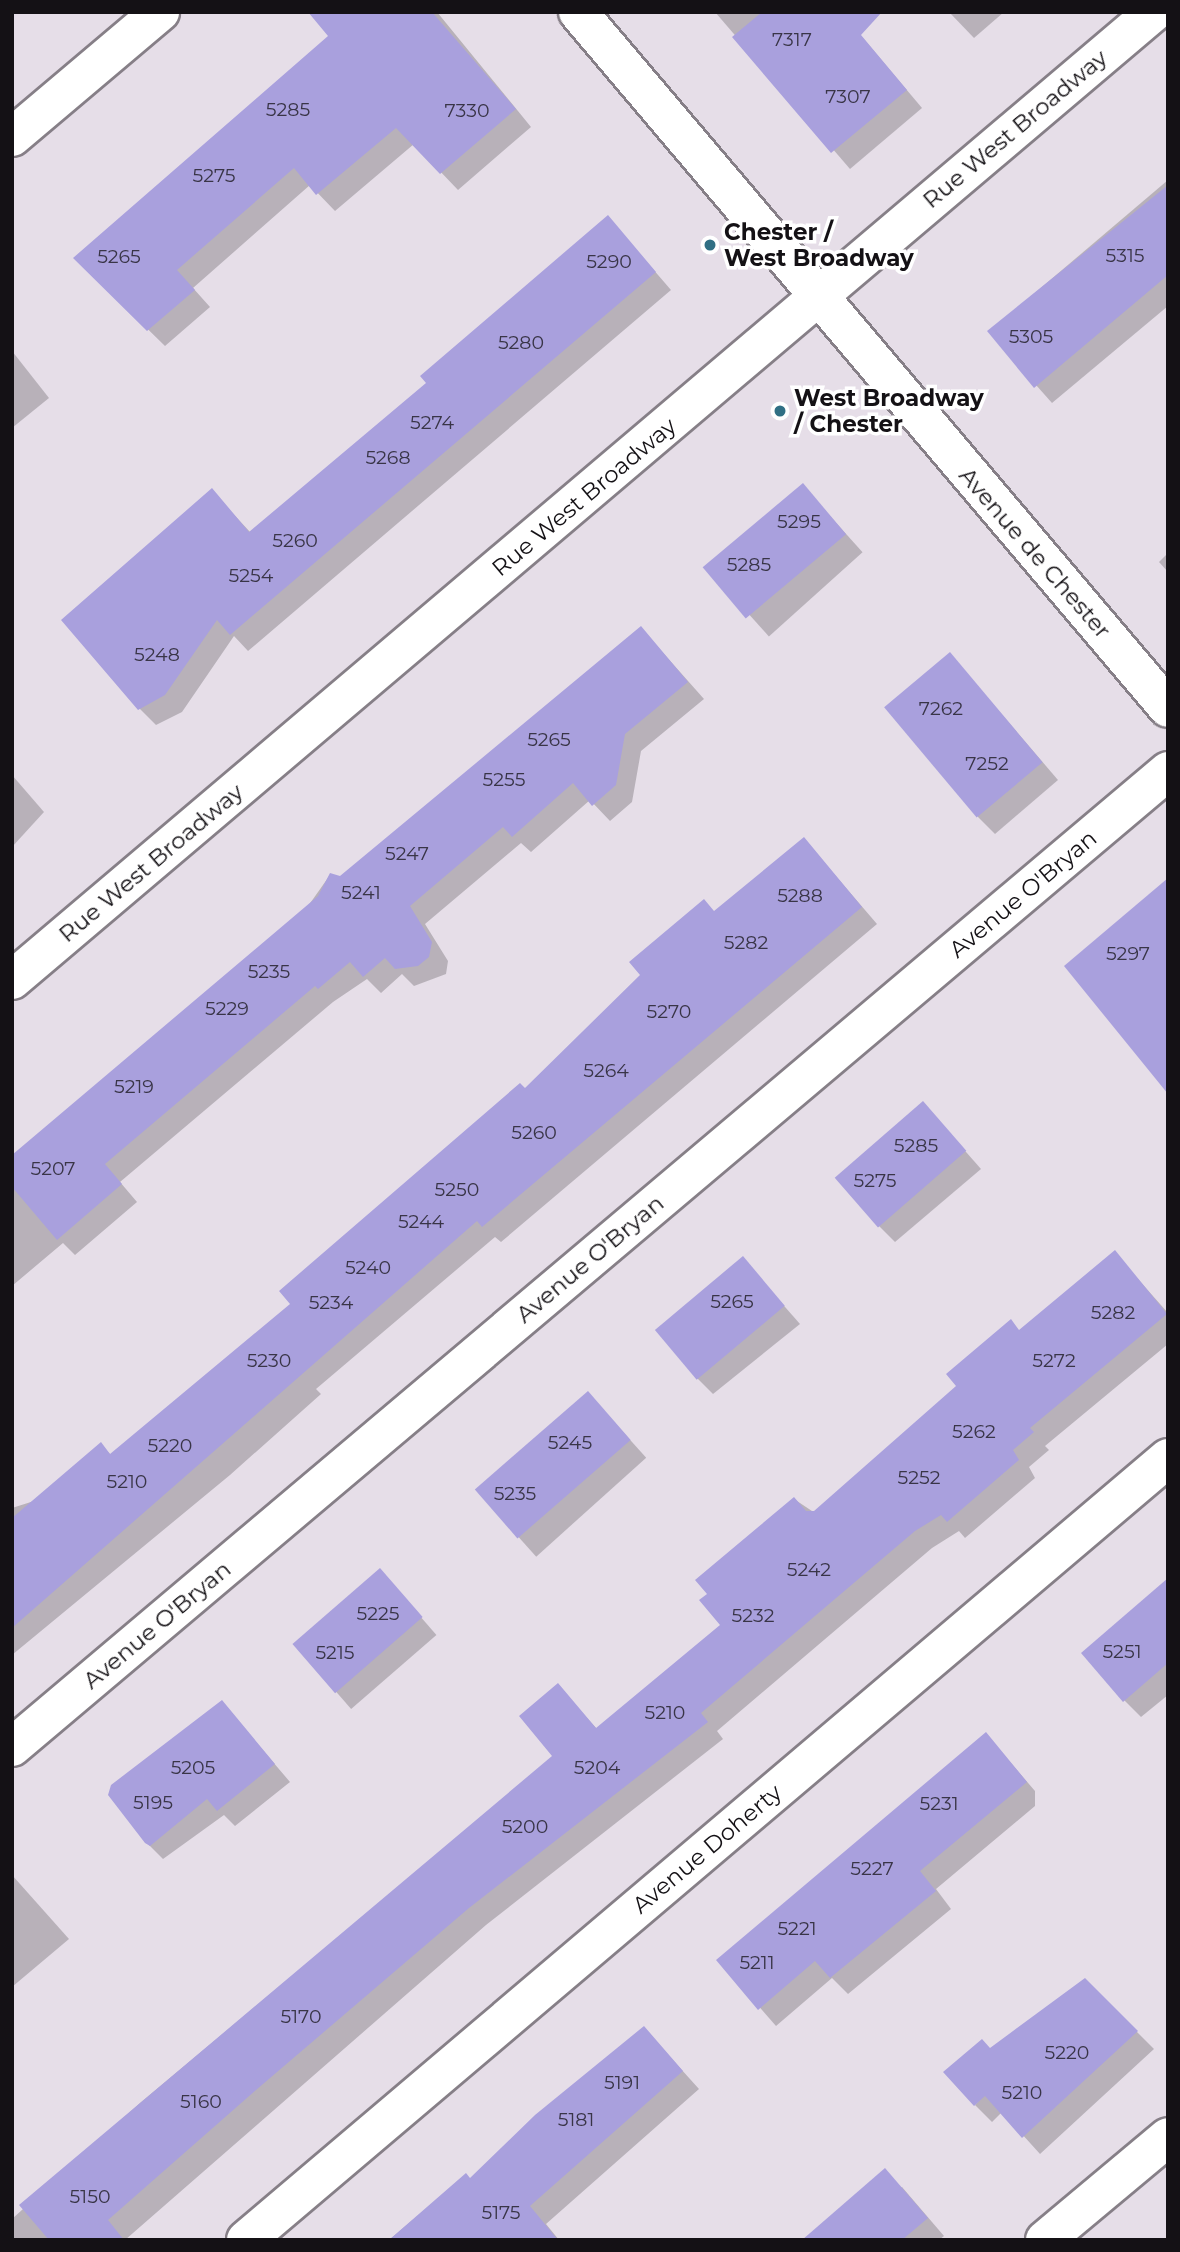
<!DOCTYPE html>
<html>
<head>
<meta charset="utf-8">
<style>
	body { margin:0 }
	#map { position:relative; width:1180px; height:2252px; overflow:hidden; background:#e6dee8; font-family:Montserrat,sans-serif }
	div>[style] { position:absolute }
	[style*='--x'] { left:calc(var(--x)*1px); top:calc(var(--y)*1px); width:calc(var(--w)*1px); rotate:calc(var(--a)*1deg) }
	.shadow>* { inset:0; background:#0003; transform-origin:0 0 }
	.building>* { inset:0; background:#a9a0dd; transform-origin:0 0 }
	.roads { filter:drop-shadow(2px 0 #867f87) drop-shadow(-2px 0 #867f87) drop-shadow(0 2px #867f87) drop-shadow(0 -2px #867f87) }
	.minor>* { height:38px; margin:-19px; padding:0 19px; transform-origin:19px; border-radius:19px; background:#fff }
	.dots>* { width:19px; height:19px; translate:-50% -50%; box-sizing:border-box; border:4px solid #fff; border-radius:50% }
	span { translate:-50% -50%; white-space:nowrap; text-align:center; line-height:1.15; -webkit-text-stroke:7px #fff; paint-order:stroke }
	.number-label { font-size:19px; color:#393547 }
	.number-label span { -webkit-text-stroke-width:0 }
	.street-label { font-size:23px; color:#141115 }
	.poi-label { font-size:23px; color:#141115; font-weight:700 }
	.left { translate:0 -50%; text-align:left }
	.frame { position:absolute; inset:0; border:14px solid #141115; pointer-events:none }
</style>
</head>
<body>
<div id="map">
	<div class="shadow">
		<div style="clip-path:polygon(328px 12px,437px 12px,531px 127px,458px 190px,414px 144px,335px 211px,310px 185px,193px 288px,210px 307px,165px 346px,75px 258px,331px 36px)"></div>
		<div style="clip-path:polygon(715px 12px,841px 12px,922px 108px,850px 169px)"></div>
		<div style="clip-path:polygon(949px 12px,1004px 12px,974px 38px)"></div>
		<div style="clip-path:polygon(1168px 180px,1168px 306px,1052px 403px,989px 332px)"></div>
		<div style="clip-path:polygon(608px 217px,671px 290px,248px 651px,234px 636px,182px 712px,156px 725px,139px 708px,212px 491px,251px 533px,428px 383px)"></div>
		<div style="clip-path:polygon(12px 351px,49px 398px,12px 428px)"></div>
		<div style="left:803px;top:486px;width:89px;height:126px;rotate:48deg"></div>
		<div style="clip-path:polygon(1168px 553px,1168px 572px,1159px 562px)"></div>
		<div style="clip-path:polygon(641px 628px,704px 699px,641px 751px,632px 802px,610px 821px,590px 800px,531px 852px,521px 843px,425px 924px,448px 961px,446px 974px,414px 986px,402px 974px,381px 993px,367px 979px,333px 1002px,120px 1182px,137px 1202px,75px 1255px,63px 1243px,12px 1286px,12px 1158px,306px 909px,330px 875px,341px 878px)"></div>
		<div style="clip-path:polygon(950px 654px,1058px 780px,995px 834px,978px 817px)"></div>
		<div style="clip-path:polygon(12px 775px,44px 812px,12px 847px)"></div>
		<div style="clip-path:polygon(804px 839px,877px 924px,501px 1242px,495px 1237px,316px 1389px,321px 1394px,230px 1475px,12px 1655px,12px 1508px,34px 1501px,101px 1445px,111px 1455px,293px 1305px,715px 912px)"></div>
		<div style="clip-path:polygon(923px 1103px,981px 1169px,895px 1242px,878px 1225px)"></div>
		<div style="clip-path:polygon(1115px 1253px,1168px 1313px,1168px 1344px,1045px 1446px,1049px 1450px,1029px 1467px,1035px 1478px,965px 1538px,959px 1531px,932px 1548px,717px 1731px,723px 1739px,486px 1925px,125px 2240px,12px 2240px,12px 2219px,140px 2103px,555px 1756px,558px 1686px,597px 1729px,722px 1626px,794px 1499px,815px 1513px)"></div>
		<div style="clip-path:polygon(743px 1259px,800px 1324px,713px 1394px,696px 1377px)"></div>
		<div style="left:588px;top:1393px;width:87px;height:148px;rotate:48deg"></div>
		<div style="left:380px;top:1570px;width:86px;height:113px;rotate:49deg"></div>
		<div style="clip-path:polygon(1168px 1583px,1168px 1695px,1141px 1717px,1124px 1700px)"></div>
		<div style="clip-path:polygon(222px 1702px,290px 1782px,235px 1826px,224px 1815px,163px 1859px,146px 1842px)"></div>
		<div style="clip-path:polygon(986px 1734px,1035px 1791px,1035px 1806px,936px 1889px,951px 1909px,848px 1994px,832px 1978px,776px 2026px,718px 1960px)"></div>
		<div style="clip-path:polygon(12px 1875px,69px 1939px,12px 1987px)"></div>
		<div style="clip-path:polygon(1085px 1980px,1154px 2049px,1040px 2154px,1002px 2112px,992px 2122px,975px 2105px)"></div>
		<div style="clip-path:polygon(644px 2028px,699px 2089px,546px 2224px,559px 2240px,389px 2240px,466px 2175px,470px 2180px)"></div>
		<div style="clip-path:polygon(902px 2187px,944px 2236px,939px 2240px,806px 2240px)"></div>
	</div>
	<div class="building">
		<div style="clip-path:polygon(308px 12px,432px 12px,516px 109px,440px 174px,396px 128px,316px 195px,294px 168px,177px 270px,195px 290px,147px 331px,73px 258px,328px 36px)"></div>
		<div style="clip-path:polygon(762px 12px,882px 12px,861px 35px,907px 90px,831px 153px,732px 37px)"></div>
		<div style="clip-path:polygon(1168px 185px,1168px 275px,1034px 388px,987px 331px)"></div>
		<div style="clip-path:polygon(608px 215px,656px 272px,230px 635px,217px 620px,165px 695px,138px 710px,61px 620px,212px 488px,249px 532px,426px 383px,420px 376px)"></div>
		<div style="left:803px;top:483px;width:67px;height:131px;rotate:50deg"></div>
		<div style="clip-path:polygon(641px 626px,688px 682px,625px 734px,616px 785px,592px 806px,573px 783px,512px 837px,503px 827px,410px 906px,432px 942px,429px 957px,418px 966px,395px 969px,385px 958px,363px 977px,350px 962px,318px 989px,315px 986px,105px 1164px,122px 1184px,57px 1240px,12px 1187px,12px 1155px,318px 896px,330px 873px,340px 876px)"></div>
		<div style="left:950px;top:652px;width:144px;height:86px;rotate:50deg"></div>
		<div style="clip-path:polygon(804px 837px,862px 907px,482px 1227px,477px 1221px,12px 1628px,12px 1518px,101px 1442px,110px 1454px,290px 1304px,279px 1291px,520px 1083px,525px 1088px,640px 975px,629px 962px,704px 899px,714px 911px)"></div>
		<div style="clip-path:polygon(1168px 878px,1168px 1094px,1064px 966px)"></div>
		<div style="left:923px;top:1101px;width:66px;height:117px;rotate:49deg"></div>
		<div style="clip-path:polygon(1115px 1250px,1167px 1314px,1030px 1428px,1034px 1432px,1013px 1450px,1019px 1460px,947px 1522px,941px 1515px,915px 1531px,701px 1713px,708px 1722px,469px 1908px,256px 2090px,108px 2220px,124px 2240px,49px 2240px,19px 2205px,552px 1756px,519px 1716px,558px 1683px,596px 1728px,720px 1625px,699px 1600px,707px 1594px,695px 1580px,794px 1497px,806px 1511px,814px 1511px,956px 1386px,946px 1374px,1011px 1319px,1019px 1330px)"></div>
		<div style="left:743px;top:1256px;width:65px;height:115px;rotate:50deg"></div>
		<div style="left:588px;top:1391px;width:65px;height:150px;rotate:49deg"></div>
		<div style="left:380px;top:1568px;width:65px;height:116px;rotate:49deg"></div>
		<div style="clip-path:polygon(1168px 1578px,1168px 1663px,1123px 1702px,1081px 1653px)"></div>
		<div style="clip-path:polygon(222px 1700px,275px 1764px,217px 1811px,207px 1799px,150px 1846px,145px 1843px,108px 1795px,111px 1785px)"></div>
		<div style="clip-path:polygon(986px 1732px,1027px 1782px,920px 1871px,936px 1891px,830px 1978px,815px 1961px,758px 2010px,716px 1960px)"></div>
		<div style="clip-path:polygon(1085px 1978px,1138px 2031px,1022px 2138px,985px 2096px,974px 2106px,943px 2072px,982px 2039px,990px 2048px)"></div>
		<div style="clip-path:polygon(644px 2026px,683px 2071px,530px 2206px,558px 2240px,389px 2240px,466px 2173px,470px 2178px,535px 2115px)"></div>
		<div style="clip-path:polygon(885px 2168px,928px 2218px,902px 2240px,802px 2240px)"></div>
	</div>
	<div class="roads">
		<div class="minor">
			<div style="--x:578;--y:12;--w:912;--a:49.71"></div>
			<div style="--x:12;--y:137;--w:194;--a:-40.2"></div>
			<div style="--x:12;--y:980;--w:1497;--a:-40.29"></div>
			<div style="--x:12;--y:1747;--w:1513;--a:-40.17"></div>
			<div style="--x:246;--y:2240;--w:1209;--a:-40.3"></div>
			<div style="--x:1045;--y:2240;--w:160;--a:-39.9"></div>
		</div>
	</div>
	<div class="dots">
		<div style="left:710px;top:245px;background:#306f84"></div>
		<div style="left:780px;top:411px;background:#306f84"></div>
	</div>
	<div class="number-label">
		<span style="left:792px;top:40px">7317</span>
		<span style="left:848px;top:97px">7307</span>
		<span style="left:288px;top:110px">5285</span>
		<span style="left:467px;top:111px">7330</span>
		<span style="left:214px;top:176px">5275</span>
		<span style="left:1125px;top:256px">5315</span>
		<span style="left:119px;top:257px">5265</span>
		<span style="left:609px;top:262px">5290</span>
		<span style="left:1031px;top:337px">5305</span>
		<span style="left:521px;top:343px">5280</span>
		<span style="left:432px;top:423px">5274</span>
		<span style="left:388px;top:458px">5268</span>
		<span style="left:799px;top:522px">5295</span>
		<span style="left:295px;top:541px">5260</span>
		<span style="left:749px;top:565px">5285</span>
		<span style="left:251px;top:576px">5254</span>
		<span style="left:157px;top:655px">5248</span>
		<span style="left:941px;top:709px">7262</span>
		<span style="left:549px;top:740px">5265</span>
		<span style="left:987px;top:764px">7252</span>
		<span style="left:504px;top:780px">5255</span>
		<span style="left:407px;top:854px">5247</span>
		<span style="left:361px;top:893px">5241</span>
		<span style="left:800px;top:896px">5288</span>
		<span style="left:746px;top:943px">5282</span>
		<span style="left:1128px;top:954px">5297</span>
		<span style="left:269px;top:972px">5235</span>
		<span style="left:227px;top:1009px">5229</span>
		<span style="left:669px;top:1012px">5270</span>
		<span style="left:606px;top:1071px">5264</span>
		<span style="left:134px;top:1087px">5219</span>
		<span style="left:534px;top:1133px">5260</span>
		<span style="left:916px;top:1146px">5285</span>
		<span style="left:53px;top:1169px">5207</span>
		<span style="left:875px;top:1181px">5275</span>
		<span style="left:457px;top:1190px">5250</span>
		<span style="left:421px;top:1222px">5244</span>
		<span style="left:368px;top:1268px">5240</span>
		<span style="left:732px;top:1302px">5265</span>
		<span style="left:331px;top:1303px">5234</span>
		<span style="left:1113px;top:1313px">5282</span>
		<span style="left:269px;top:1361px">5230</span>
		<span style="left:1054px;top:1361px">5272</span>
		<span style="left:974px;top:1432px">5262</span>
		<span style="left:570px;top:1443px">5245</span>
		<span style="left:170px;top:1446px">5220</span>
		<span style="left:919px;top:1478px">5252</span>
		<span style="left:127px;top:1482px">5210</span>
		<span style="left:515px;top:1494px">5235</span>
		<span style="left:809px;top:1570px">5242</span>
		<span style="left:378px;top:1614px">5225</span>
		<span style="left:753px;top:1616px">5232</span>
		<span style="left:1122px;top:1652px">5251</span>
		<span style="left:335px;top:1653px">5215</span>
		<span style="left:665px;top:1713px">5210</span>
		<span style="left:193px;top:1768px">5205</span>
		<span style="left:597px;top:1768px">5204</span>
		<span style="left:153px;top:1803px">5195</span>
		<span style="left:939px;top:1804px">5231</span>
		<span style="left:525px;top:1827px">5200</span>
		<span style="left:872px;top:1869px">5227</span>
		<span style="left:797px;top:1929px">5221</span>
		<span style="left:757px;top:1963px">5211</span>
		<span style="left:301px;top:2017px">5170</span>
		<span style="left:1067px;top:2053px">5220</span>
		<span style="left:622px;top:2083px">5191</span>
		<span style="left:1022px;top:2093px">5210</span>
		<span style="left:201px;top:2102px">5160</span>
		<span style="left:576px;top:2120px">5181</span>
		<span style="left:90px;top:2197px">5150</span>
		<span style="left:501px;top:2213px">5175</span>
	</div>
	<div class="street-label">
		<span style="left:1015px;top:129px;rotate:-40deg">Rue West Broadway</span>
		<span style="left:584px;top:497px;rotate:-40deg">Rue West Broadway</span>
		<span style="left:1035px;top:553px;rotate:49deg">Avenue de Chester</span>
		<span style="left:151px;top:863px;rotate:-40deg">Rue West Broadway</span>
		<span style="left:1023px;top:894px;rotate:-40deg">Avenue O'Bryan</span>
		<span style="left:590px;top:1259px;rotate:-40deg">Avenue O'Bryan</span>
		<span style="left:157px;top:1625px;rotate:-40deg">Avenue O'Bryan</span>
		<span style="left:707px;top:1849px;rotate:-40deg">Avenue Doherty</span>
	</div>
	<div class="poi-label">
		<span class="left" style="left:724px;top:245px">Chester /<br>West Broadway</span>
		<span class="left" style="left:794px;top:411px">West Broadway<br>/ Chester</span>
	</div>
	<div class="frame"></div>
</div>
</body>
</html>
